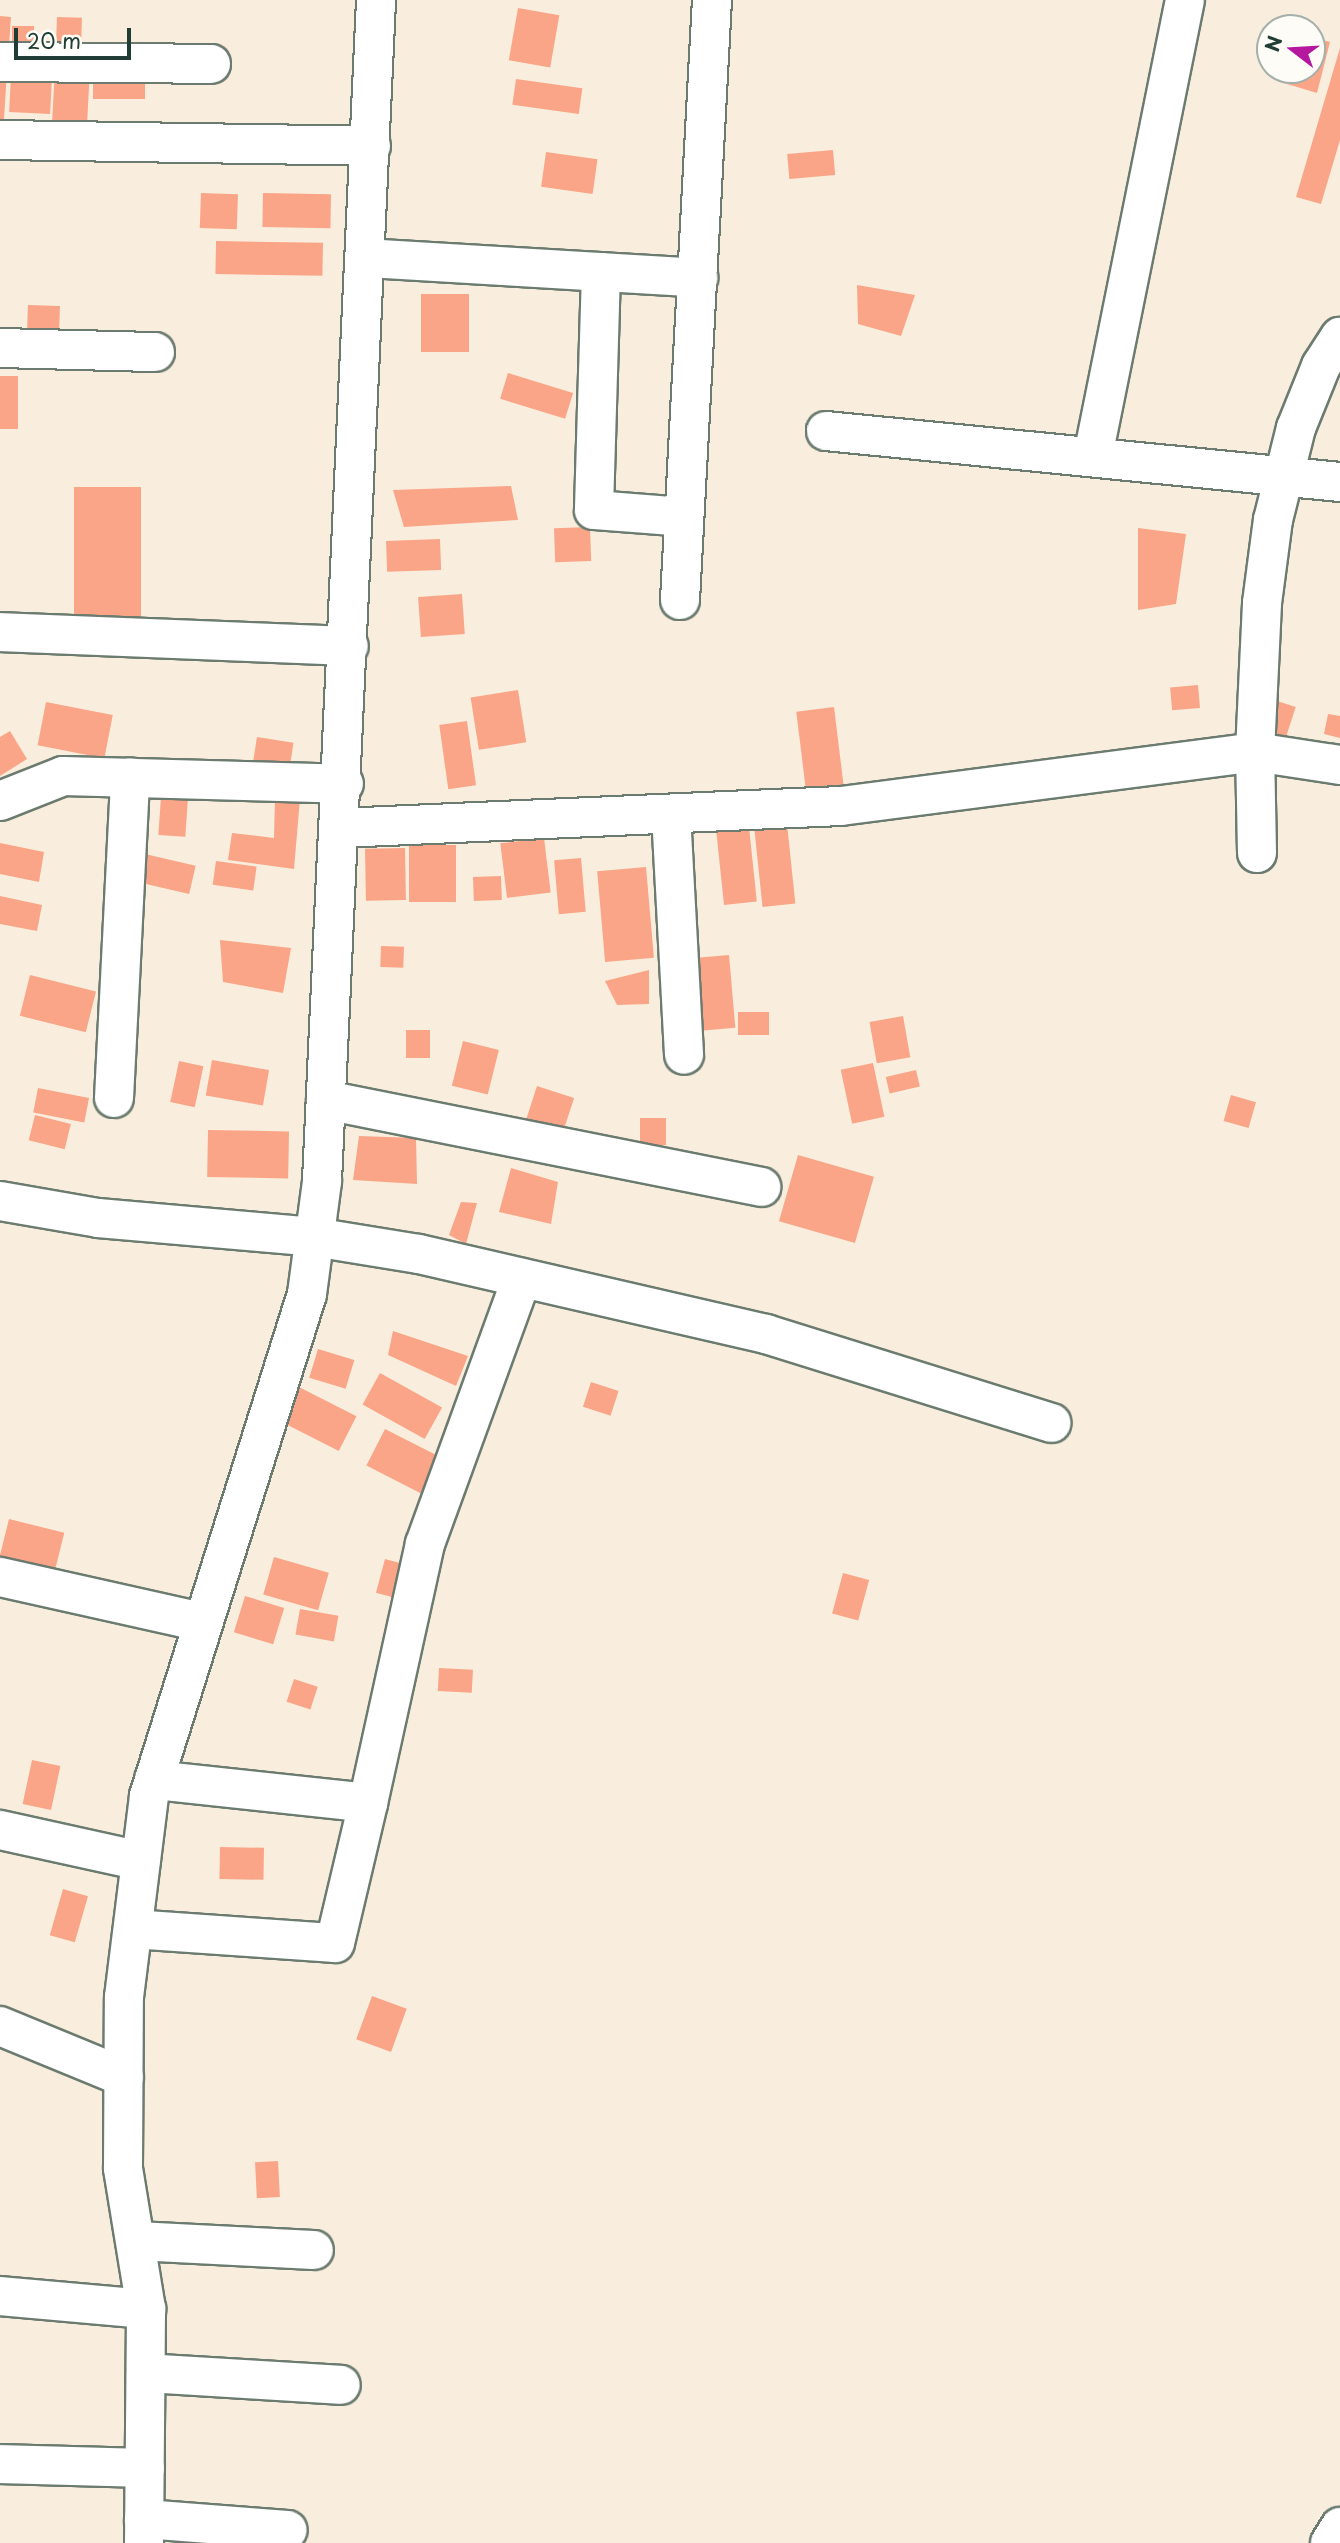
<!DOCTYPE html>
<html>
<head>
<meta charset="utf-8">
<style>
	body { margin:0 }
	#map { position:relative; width:1340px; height:2543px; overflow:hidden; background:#f9eedd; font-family:"Playpen Sans",sans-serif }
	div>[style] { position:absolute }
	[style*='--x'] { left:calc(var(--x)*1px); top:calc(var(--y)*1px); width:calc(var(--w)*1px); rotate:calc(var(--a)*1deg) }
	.building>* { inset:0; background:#faa587; transform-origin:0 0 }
	.roads { filter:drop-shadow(2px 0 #6b7b6f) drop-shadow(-2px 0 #6b7b6f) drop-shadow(0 2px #6b7b6f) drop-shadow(0 -2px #6b7b6f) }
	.minor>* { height:38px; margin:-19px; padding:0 19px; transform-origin:19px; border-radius:19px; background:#fff }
	.tertiary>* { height:38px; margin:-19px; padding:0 19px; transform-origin:19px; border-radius:19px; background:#fff }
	span { translate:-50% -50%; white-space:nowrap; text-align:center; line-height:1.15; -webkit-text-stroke:5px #fdfcf7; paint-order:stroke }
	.north { position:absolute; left:1256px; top:14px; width:70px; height:70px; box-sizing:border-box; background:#fdfcf7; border:2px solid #a4b0a9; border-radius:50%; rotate:287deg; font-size:19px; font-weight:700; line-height:28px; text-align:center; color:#1f3d34 }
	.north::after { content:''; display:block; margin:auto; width:24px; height:32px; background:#b5179e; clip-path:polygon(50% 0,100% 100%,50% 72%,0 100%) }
	.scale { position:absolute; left:14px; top:28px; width:117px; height:32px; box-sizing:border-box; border:4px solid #1f3d34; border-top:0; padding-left:9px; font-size:21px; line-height:24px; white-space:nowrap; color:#1f3d34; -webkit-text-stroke:5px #fdfcf7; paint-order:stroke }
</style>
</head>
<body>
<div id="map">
	<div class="building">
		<div style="left:518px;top:8px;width:42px;height:53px;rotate:10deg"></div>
		<div style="clip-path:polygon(0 16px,11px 17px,9px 45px,0 45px)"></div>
		<div style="left:57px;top:17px;width:25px;height:38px;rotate:2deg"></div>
		<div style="left:12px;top:26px;width:22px;height:28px"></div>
		<div style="clip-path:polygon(1312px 37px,1330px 42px,1317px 93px,1277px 81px,1280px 70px,1312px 70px)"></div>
		<div style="clip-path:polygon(1340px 48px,1340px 140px,1321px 204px,1296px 197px)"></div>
		<div style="left:55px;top:67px;width:35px;height:56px;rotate:3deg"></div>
		<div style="clip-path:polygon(0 71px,7px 71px,4px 119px,0 119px)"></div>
		<div style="left:93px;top:72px;width:52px;height:27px"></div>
		<div style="left:11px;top:76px;width:41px;height:36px;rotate:3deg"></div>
		<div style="left:516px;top:79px;width:67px;height:26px;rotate:8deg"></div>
		<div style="left:833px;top:150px;width:25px;height:46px;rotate:85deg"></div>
		<div style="left:546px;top:152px;width:52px;height:35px;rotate:8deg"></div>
		<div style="left:201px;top:193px;width:37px;height:35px;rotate:2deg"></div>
		<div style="left:263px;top:193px;width:68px;height:34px;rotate:1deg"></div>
		<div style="left:216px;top:241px;width:107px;height:33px;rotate:1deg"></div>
		<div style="clip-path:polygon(857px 285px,915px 295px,901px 336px,858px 324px)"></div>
		<div style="left:469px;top:294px;width:58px;height:48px;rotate:90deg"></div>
		<div style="left:28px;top:305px;width:32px;height:25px;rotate:2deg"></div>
		<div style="left:508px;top:373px;width:68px;height:27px;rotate:17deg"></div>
		<div style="left:0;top:376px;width:18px;height:53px"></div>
		<div style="clip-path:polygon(511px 486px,518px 520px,404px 527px,393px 490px)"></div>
		<div style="left:74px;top:487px;width:67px;height:135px"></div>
		<div style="left:590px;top:527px;width:34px;height:36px;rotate:88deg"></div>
		<div style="clip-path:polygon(1138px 528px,1186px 534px,1176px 604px,1138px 610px)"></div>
		<div style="left:440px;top:539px;width:31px;height:54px;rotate:88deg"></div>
		<div style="left:462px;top:594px;width:40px;height:44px;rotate:86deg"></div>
		<div style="left:1198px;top:685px;width:23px;height:28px;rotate:85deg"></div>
		<div style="left:518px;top:690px;width:53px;height:48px;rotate:81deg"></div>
		<div style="left:1271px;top:699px;width:26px;height:43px;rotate:18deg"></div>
		<div style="left:46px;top:702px;width:68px;height:44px;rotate:11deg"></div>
		<div style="left:834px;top:707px;width:79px;height:38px;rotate:83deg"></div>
		<div style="clip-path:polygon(1328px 714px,1340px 716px,1340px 738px,1324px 734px)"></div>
		<div style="left:467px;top:721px;width:65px;height:28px;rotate:82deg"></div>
		<div style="clip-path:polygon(10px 731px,27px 759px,0 776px,0 737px)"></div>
		<div style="left:257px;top:737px;width:37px;height:26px;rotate:9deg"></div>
		<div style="left:161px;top:797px;width:27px;height:38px;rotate:4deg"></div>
		<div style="clip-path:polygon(275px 798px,300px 799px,294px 869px,228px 860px,232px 833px,274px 838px)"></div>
		<div style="left:787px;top:824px;width:80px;height:33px;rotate:84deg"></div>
		<div style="left:749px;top:827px;width:75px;height:33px;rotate:84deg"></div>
		<div style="left:544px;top:838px;width:55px;height:44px;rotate:83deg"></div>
		<div style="clip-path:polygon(0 843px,44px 852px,39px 882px,0 874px)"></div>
		<div style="left:409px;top:845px;width:47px;height:57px"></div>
		<div style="left:405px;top:848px;width:52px;height:40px;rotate:89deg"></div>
		<div style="left:145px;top:854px;width:52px;height:29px;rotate:13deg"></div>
		<div style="left:581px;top:858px;width:54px;height:27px;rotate:85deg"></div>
		<div style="left:216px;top:861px;width:41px;height:24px;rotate:8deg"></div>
		<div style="left:646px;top:867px;width:91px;height:49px;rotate:85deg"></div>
		<div style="left:501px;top:876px;width:24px;height:28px;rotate:88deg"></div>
		<div style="clip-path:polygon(0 896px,42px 905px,37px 931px,0 924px)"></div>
		<div style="clip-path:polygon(220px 940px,291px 948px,283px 993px,223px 982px)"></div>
		<div style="left:381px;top:946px;width:23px;height:21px;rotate:2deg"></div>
		<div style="left:729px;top:955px;width:73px;height:44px;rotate:85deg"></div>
		<div style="clip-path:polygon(649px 970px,649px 1004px,617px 1005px,605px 981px)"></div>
		<div style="left:30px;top:975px;width:68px;height:42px;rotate:14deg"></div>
		<div style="left:769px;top:1012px;width:23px;height:31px;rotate:90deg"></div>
		<div style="left:903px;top:1016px;width:42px;height:34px;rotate:80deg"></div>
		<div style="left:430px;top:1030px;width:28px;height:24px;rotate:90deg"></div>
		<div style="left:463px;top:1041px;width:37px;height:46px;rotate:14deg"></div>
		<div style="left:212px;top:1060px;width:58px;height:36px;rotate:10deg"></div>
		<div style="left:179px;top:1061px;width:25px;height:42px;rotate:12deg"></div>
		<div style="left:873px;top:1063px;width:55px;height:33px;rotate:78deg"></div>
		<div style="left:916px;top:1070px;width:17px;height:31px;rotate:77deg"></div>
		<div style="left:537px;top:1086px;width:39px;height:41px;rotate:18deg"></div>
		<div style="left:38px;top:1088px;width:52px;height:25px;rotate:11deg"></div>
		<div style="left:1231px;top:1095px;width:26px;height:27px;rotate:16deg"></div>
		<div style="left:35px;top:1115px;width:37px;height:26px;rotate:14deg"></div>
		<div style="left:666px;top:1118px;width:27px;height:26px;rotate:90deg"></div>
		<div style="left:208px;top:1130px;width:81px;height:47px;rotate:1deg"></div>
		<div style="clip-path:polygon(359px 1136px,416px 1138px,417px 1184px,353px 1180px)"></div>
		<div style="left:798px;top:1155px;width:79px;height:69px;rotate:16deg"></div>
		<div style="clip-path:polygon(511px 1168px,558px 1182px,551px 1224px,499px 1212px)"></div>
		<div style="clip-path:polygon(461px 1202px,477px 1203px,466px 1244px,449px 1235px)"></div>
		<div style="clip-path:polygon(393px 1331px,468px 1356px,456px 1386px,388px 1355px)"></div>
		<div style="left:318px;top:1349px;width:38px;height:30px;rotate:17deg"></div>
		<div style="left:380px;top:1373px;width:71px;height:36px;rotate:29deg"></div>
		<div style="left:591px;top:1382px;width:29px;height:26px;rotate:18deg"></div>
		<div style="left:295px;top:1385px;width:69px;height:39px;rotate:27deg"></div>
		<div style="left:385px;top:1429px;width:74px;height:41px;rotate:27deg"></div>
		<div style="left:9px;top:1519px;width:57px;height:48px;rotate:14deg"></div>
		<div style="left:274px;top:1557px;width:57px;height:39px;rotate:16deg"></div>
		<div style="left:385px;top:1559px;width:24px;height:35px;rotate:15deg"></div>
		<div style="left:843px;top:1573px;width:27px;height:42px;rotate:15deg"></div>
		<div style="left:245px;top:1596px;width:41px;height:38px;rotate:17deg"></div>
		<div style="left:300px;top:1609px;width:39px;height:26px;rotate:10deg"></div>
		<div style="left:439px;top:1668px;width:34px;height:23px;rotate:3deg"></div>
		<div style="left:294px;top:1679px;width:25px;height:24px;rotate:18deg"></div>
		<div style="left:32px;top:1760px;width:29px;height:45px;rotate:12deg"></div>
		<div style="left:220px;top:1847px;width:44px;height:32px;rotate:1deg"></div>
		<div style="left:63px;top:1889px;width:26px;height:48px;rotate:16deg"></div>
		<div style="left:372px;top:1996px;width:37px;height:46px;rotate:20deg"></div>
		<div style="left:278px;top:2161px;width:36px;height:23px;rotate:87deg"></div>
	</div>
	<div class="roads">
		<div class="minor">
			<div style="--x:0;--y:62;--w:211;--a:0.5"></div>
			<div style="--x:0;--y:140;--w:371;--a:0.9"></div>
			<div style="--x:366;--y:258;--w:333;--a:3.4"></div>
			<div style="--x:601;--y:272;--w:238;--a:91.7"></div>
			<div style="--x:594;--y:510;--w:90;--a:4.4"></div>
			<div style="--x:0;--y:348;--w:155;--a:1.5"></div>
			<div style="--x:826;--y:431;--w:517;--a:5.67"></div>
			<div style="--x:1093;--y:456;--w:465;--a:-78.6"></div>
			<div style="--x:680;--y:600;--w:601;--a:-86.95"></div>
			<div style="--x:0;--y:632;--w:349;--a:2.3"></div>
			<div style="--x:0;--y:801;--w:68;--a:-21.6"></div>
			<div style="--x:63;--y:776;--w:281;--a:1.6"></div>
			<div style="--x:671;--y:814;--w:241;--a:86.9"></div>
			<div style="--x:341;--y:828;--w:500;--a:-2.52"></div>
			<div style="--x:841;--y:806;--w:418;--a:-7.4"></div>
			<div style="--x:1255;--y:752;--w:86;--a:8.7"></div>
			<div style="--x:1257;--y:853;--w:101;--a:-91.1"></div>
			<div style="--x:1255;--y:752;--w:149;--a:-87.3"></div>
			<div style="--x:1262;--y:603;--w:84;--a:-82.5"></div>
			<div style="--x:1273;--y:520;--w:95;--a:-76"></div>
			<div style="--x:1296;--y:428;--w:67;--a:-68"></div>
			<div style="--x:1321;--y:366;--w:35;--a:-57"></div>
			<div style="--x:114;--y:1098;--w:321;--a:-87.1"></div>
			<div style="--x:326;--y:1100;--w:444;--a:11.3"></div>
			<div style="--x:0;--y:1201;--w:99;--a:9.8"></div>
			<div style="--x:98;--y:1218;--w:217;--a:5"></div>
			<div style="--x:314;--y:1237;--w:106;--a:9.2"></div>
			<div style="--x:419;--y:1254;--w:356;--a:13"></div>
			<div style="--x:766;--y:1334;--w:299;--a:17.3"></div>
			<div style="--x:0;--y:1577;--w:206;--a:12.6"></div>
			<div style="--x:154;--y:1780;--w:215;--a:6.1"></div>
			<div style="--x:368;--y:1803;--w:265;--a:-77.6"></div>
			<div style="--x:425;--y:1544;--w:283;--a:-70"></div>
			<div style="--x:0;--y:1830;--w:144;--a:12.4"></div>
			<div style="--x:133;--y:1929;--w:202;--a:4"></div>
			<div style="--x:335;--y:1943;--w:144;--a:-76.7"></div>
			<div style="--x:0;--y:2026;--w:134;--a:22.4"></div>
			<div style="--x:136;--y:2241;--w:178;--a:2.9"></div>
			<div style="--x:0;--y:2296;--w:147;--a:5.1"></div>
			<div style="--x:146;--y:2373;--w:195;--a:3.5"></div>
			<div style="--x:0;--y:2464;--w:145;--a:1.6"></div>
			<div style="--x:144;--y:2519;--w:144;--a:4.4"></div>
			<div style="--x:144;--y:2543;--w:234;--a:-89.5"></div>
			<div style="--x:146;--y:2309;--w:143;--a:-99.3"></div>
			<div style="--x:123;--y:2168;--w:171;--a:-89.7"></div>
			<div style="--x:124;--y:1997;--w:203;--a:-82.9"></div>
			<div style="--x:149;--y:1796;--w:526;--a:-72.53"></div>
			<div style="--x:307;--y:1294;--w:114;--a:-82.4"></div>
			<div style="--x:322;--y:1181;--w:1182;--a:-87.38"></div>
		</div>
		<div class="tertiary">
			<div style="--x:1330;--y:2543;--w:19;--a:-58"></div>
		</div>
	</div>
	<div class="north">N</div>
	<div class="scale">20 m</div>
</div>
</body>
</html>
